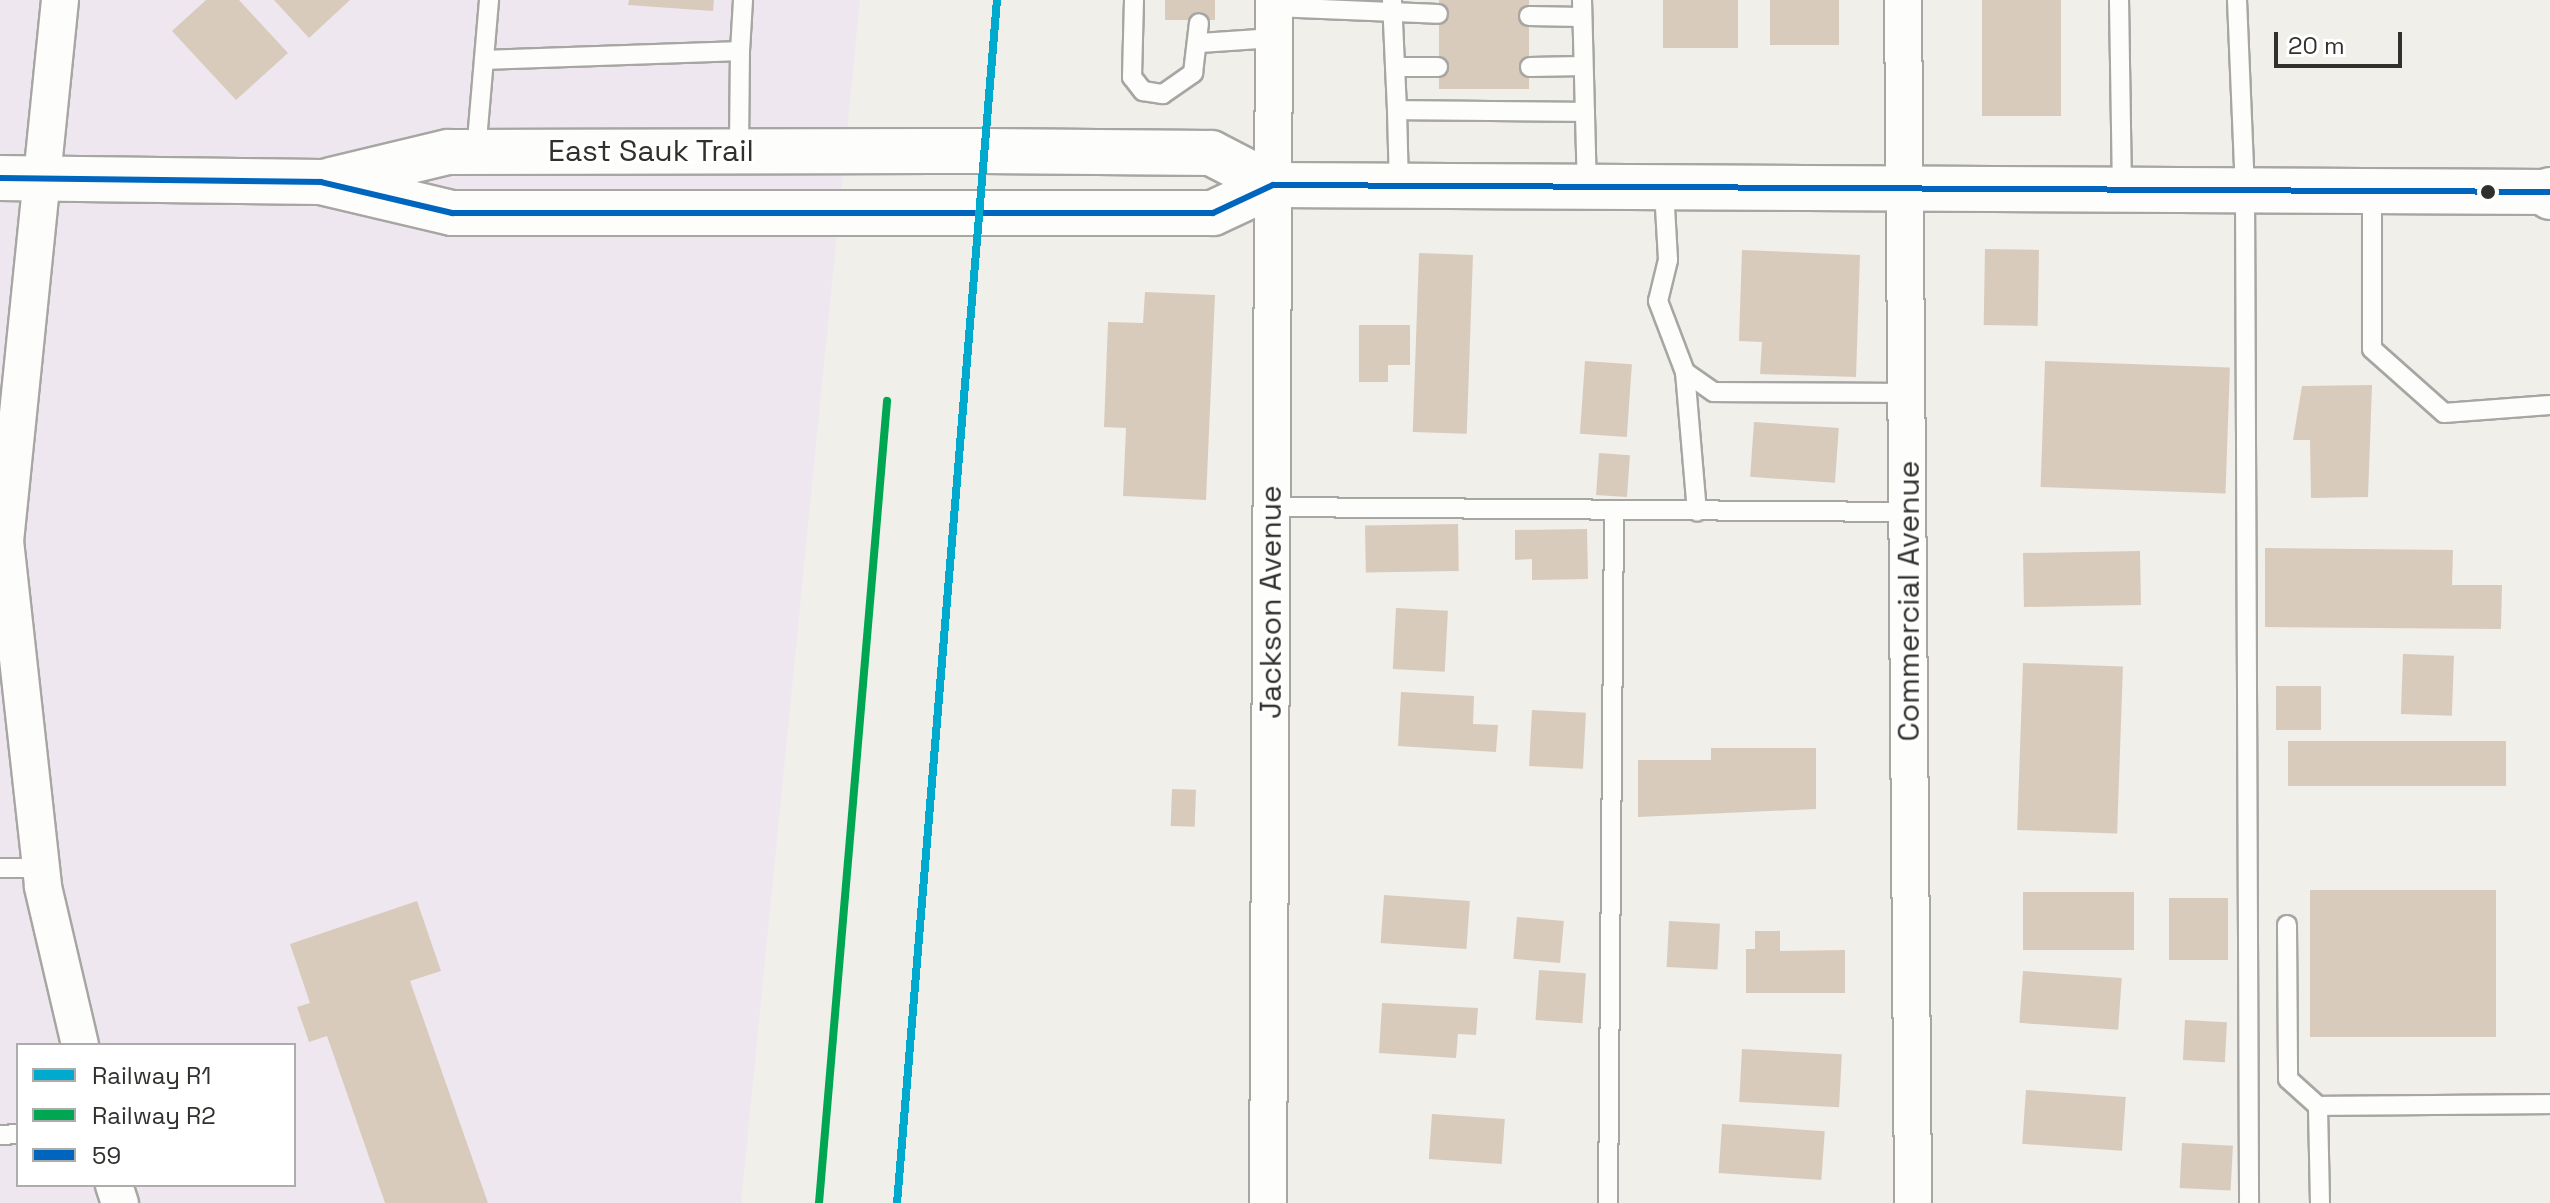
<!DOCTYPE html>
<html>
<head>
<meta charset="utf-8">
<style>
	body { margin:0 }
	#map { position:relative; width:2550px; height:1203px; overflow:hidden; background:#f0efea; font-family:"Space Grotesk",sans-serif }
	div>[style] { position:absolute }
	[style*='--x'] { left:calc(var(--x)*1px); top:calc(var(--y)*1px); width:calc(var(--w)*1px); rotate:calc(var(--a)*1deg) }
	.industrial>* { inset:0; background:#eee7f0 }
	.building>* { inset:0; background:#d9cbbb; transform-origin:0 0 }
	.roads { filter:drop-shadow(2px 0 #a7a6a3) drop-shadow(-2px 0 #a7a6a3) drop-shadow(0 2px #a7a6a3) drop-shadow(0 -2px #a7a6a3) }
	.service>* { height:18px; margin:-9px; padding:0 9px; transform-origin:9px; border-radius:9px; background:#fdfdfc }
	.minor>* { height:36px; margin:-18px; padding:0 18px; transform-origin:18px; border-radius:18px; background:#fdfdfc }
	.secondary>* { height:44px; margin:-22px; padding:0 22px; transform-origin:22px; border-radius:22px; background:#fdfdfc }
	.primary>* { height:44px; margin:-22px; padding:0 22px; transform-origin:22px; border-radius:22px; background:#fdfdfc }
	.bus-1>* { height:6px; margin:-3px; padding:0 3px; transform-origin:3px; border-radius:3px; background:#0065bd }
	.rail-1>* { height:8px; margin:-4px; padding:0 4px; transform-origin:4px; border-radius:4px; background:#00a9ce }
	.rail-2>* { height:8px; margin:-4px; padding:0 4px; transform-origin:4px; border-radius:4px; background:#00a651 }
	.dots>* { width:22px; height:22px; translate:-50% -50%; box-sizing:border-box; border:4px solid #fff; border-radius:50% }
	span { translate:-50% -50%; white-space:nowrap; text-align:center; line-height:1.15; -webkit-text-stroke:6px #fff; paint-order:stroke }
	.street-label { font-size:30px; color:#30302d }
	.legend { position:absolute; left:16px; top:1043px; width:280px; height:144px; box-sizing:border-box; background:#fff; border:2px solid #acacab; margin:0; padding:10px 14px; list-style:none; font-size:24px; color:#30302d }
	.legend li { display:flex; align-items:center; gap:16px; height:40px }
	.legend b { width:40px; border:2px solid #acacab }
	.scale { position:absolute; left:2274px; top:32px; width:128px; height:36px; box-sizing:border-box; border:4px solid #30302d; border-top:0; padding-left:10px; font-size:24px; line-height:28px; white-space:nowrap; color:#30302d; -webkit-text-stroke:6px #fff; paint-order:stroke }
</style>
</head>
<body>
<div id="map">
	<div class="industrial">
		<div style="clip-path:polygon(evenodd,0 0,860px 0,741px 1203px,0 1203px,0 0,18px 1045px,294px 1045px,294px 1185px,18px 1185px,18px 1045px)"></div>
	</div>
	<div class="building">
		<div style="clip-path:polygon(206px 0,239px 0,288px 53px,236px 100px,172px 31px)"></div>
		<div style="clip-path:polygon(274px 0,350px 0,309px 38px)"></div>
		<div style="clip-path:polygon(629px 0,714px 0,713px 11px,628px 5px)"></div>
		<div style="left:1165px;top:0;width:50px;height:20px"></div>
		<div style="left:1439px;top:0;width:90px;height:89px"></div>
		<div style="left:1663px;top:0;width:75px;height:48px"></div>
		<div style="left:1770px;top:0;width:69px;height:45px"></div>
		<div style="left:1982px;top:0;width:79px;height:116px"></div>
		<div style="left:1985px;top:249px;width:54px;height:76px;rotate:1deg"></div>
		<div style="clip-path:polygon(1742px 250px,1860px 255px,1856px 377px,1760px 374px,1762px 342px,1739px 341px)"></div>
		<div style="left:1419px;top:253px;width:54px;height:179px;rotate:2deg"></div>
		<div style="clip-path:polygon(1145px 292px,1215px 295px,1206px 500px,1123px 496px,1126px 428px,1104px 427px,1108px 322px,1143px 323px)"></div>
		<div style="clip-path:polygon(1359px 325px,1410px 325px,1410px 365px,1388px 365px,1388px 382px,1359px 382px)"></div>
		<div style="left:1585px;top:361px;width:47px;height:73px;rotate:4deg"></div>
		<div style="left:2045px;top:361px;width:185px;height:126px;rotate:2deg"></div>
		<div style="clip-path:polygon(2372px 385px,2368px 497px,2311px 498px,2310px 440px,2293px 440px,2302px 386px)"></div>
		<div style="left:1754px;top:422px;width:85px;height:55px;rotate:4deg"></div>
		<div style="left:1599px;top:453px;width:31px;height:42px;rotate:4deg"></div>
		<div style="left:1458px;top:524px;width:47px;height:93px;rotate:89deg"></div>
		<div style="clip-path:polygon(1587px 529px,1588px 579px,1532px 580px,1532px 559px,1515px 560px,1515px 530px)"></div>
		<div style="clip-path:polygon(2265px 548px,2453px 550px,2452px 585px,2502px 585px,2501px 629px,2265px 627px)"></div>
		<div style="left:2140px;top:551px;width:54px;height:117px;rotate:89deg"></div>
		<div style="left:1396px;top:608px;width:52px;height:61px;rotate:3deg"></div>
		<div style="left:2403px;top:654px;width:51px;height:60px;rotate:2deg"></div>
		<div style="left:2023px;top:663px;width:100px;height:167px;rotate:2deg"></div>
		<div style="left:2276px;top:686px;width:45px;height:44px"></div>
		<div style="clip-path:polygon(1401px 692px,1474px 696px,1473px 724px,1498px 725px,1496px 752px,1398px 746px)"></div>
		<div style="left:1532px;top:710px;width:54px;height:56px;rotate:3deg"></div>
		<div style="left:2506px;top:741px;width:45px;height:218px;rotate:90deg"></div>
		<div style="clip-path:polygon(1711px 748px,1816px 748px,1816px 809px,1638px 817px,1638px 760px,1711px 760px)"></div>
		<div style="left:1172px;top:789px;width:24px;height:37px;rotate:2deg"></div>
		<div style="left:2310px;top:890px;width:186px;height:147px"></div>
		<div style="left:2023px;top:892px;width:111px;height:58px"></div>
		<div style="left:1384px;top:895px;width:86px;height:48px;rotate:4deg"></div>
		<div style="left:2169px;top:898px;width:59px;height:62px"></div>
		<div style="clip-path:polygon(417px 901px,441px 971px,410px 981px,488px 1203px,385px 1203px,327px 1036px,309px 1042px,297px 1007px,310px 1003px,290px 944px)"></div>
		<div style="left:1517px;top:917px;width:47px;height:42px;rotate:5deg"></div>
		<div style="left:1669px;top:921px;width:51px;height:46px;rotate:3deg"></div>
		<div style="clip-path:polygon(1755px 931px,1780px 931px,1780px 951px,1845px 950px,1845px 993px,1746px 993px,1746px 949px,1755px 949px)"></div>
		<div style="left:1539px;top:970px;width:47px;height:50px;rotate:4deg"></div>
		<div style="left:2023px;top:971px;width:99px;height:52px;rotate:4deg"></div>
		<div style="clip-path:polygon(1382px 1003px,1478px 1008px,1476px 1035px,1458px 1034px,1456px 1058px,1379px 1053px)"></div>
		<div style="left:2185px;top:1020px;width:42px;height:40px;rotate:3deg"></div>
		<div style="left:1742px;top:1049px;width:100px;height:53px;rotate:3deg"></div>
		<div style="left:2026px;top:1090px;width:100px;height:54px;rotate:4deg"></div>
		<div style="left:1432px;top:1114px;width:73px;height:45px;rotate:4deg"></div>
		<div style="left:1722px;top:1124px;width:103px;height:49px;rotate:4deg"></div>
		<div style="left:2182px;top:1143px;width:51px;height:45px;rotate:3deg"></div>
	</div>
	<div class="roads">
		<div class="service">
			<div style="--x:1134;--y:0;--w:77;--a:91.5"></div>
			<div style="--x:1132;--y:77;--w:18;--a:52"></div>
			<div style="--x:1143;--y:91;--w:20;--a:9"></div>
			<div style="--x:1163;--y:94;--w:37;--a:-35"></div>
			<div style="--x:1193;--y:73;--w:50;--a:-83.2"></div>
			<div style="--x:1392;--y:0;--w:110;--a:87.4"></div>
			<div style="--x:1582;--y:0;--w:189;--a:88.5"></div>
			<div style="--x:2119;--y:0;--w:189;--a:89.1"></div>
			<div style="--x:2237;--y:0;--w:190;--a:87.6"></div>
			<div style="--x:2245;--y:190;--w:1013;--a:89.77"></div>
			<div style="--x:1274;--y:7;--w:164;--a:2.4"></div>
			<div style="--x:1529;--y:16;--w:53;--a:1.1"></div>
			<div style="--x:1200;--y:43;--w:74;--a:-3.9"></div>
			<div style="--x:740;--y:51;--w:51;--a:-86.6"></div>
			<div style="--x:484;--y:60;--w:256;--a:-2"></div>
			<div style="--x:740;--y:51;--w:100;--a:90.6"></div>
			<div style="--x:1395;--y:67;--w:43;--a:0"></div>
			<div style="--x:1530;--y:67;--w:53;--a:-1.1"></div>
			<div style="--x:476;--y:152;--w:153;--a:-85.1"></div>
			<div style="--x:1399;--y:187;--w:77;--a:-91.5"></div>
			<div style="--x:1397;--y:110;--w:188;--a:0.6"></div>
			<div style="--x:1664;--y:190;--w:70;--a:86.7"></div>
			<div style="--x:1668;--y:260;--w:42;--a:103.7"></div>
			<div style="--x:1658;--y:301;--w:76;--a:69.2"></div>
			<div style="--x:1685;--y:372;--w:35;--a:35"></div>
			<div style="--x:1714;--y:392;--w:193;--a:0.3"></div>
			<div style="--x:2372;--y:191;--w:158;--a:90"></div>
			<div style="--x:2372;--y:349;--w:96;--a:41.6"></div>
			<div style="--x:2444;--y:413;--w:106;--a:-4.3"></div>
			<div style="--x:1685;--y:372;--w:140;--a:85.1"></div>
			<div style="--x:1272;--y:507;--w:636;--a:0.45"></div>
			<div style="--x:0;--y:868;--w:41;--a:0"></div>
			<div style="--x:2287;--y:925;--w:154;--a:89.6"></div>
			<div style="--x:2288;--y:1079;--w:40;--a:42"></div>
			<div style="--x:0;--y:1135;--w:18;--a:-3"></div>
			<div style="--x:1608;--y:1203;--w:693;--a:-89.5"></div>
			<div style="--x:2320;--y:1203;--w:97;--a:-91.2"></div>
			<div style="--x:2318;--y:1106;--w:232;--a:-0.5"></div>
		</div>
		<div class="minor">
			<div style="--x:60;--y:0;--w:544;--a:95.8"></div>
			<div style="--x:5;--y:541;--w:348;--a:83.7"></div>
			<div style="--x:43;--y:887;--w:162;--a:76.8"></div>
			<div style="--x:1903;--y:0;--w:1203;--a:89.52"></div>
			<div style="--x:114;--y:1185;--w:19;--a:72"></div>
			<div style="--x:1268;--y:1203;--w:1203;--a:-89.71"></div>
		</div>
		<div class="secondary">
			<div style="--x:0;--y:178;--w:321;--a:0.7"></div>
			<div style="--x:321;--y:182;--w:135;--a:13.3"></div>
			<div style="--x:452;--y:213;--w:761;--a:0"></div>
			<div style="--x:1213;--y:213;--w:66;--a:-25"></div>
			<div style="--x:1273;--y:185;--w:1277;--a:0.31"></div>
			<div style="--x:331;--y:180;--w:120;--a:-13.5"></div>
			<div style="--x:448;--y:152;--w:536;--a:-0.11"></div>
			<div style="--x:984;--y:151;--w:227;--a:0.5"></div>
			<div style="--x:1211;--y:153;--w:70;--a:27.3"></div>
		</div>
		<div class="primary">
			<div style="--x:2550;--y:190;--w:7;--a:90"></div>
		</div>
	</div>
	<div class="bus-1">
		<div style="--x:0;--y:178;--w:321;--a:0.7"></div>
		<div style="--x:321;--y:182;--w:135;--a:13.3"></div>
		<div style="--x:452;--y:213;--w:761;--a:0"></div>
		<div style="--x:1213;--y:213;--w:66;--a:-25"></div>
		<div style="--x:1273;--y:185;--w:1277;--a:0.31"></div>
	</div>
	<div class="rail-1">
		<div style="--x:897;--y:1203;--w:1207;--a:-85.25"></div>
	</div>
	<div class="rail-2">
		<div style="--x:819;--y:1203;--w:805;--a:-85.15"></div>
	</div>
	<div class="dots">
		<div style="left:2488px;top:192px;background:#30302d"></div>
	</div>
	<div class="street-label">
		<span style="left:651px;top:151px">East Sauk Trail</span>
		<span style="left:1909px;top:601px;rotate:-90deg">Commercial Avenue</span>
		<span style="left:1271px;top:602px;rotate:-90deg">Jackson Avenue</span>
	</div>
	<ul class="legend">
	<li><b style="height:10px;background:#00a9ce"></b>Railway R1</li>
	<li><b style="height:10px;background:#00a651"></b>Railway R2</li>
	<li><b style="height:10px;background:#0065bd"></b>59</li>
	</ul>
	<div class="scale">20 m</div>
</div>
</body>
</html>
